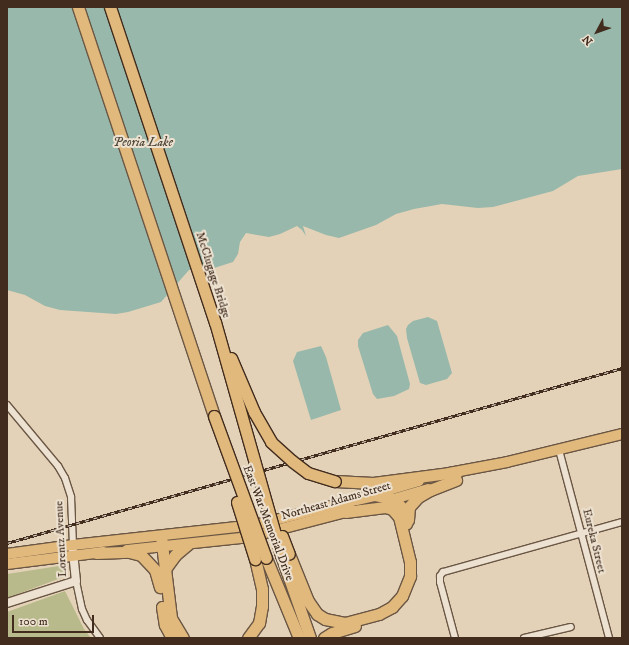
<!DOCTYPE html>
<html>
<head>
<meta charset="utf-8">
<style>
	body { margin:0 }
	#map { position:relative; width:629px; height:645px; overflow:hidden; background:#e4d2b8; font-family:"IM FELL DW Pica",serif }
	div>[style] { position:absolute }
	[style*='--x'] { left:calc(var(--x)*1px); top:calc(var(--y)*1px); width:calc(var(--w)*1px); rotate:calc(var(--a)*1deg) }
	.green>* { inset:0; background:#b9ba8b }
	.water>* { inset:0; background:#97b8aa }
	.stream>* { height:1.5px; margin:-0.75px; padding:0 0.75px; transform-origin:0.75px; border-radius:0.75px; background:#97b8aa }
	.roads { filter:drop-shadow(1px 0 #6a5644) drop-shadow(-1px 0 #6a5644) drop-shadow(0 1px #6a5644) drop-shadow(0 -1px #6a5644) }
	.minor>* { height:6px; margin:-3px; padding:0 3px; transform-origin:3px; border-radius:3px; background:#ede2d1 }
	.tertiary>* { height:8px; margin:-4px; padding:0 4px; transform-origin:4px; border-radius:4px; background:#ede2d1 }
	.primary>* { height:10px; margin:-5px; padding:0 5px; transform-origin:5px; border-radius:5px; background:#e2b97c }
	.trunk>* { height:11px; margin:-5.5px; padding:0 5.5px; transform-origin:5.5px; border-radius:5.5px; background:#e2b97c }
	.rail>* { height:3px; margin-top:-1.5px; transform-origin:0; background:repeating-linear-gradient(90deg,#ede2d1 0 4.5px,#412c1e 0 9px); box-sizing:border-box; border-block:1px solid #412c1e }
	.bridges { filter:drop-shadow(1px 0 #412c1e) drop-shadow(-1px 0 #412c1e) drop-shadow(0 1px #412c1e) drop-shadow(0 -1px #412c1e) }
	.trunk-bridge>* { height:11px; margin:-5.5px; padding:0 5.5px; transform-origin:5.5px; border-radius:5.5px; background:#e2b97c }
	span { translate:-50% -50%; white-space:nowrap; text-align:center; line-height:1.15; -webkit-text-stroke:4px #ede2d1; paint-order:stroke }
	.street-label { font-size:12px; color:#412c1e }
	.water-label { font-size:13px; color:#52483a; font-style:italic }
	.frame { position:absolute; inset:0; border:8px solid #412c1e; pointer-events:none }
	.north { position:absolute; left:577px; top:12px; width:40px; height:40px; -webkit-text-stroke:3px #ede2d1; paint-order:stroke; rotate:229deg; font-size:11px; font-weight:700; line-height:16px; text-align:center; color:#412c1e }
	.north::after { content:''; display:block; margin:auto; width:14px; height:18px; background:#412c1e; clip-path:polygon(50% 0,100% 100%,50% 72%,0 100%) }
	.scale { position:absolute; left:12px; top:615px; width:82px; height:18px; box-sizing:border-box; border:2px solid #412c1e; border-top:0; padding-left:5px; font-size:12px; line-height:14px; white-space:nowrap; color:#412c1e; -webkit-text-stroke:3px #ede2d1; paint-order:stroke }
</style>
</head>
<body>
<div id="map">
	<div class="green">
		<div style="clip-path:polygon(59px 566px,66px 571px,61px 578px,7px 598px,7px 574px)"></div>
		<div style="clip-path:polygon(65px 591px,84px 629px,91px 638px,7px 638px,7px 612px)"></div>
	</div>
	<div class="water">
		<div style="clip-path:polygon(7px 7px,622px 7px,622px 169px,578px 176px,553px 191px,493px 207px,478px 208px,442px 204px,414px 209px,396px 214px,376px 225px,339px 238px,326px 235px,303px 226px,306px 236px,302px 230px,297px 226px,280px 234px,269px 237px,246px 233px,240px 242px,238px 254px,233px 262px,211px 269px,194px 269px,189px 270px,161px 302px,128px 312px,116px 314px,60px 310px,45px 306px,25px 295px,7px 290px)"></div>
		<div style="clip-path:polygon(428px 317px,437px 321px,452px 373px,447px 379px,426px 385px,420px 383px,407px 338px,406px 329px,408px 325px,413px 321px)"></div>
		<div style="clip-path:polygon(388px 325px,397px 336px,410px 384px,409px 389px,394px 396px,377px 399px,373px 394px,358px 346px,358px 340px,363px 333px)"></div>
		<div style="clip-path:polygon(321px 346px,326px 357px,341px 410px,311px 420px,293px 361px,297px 352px)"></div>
	</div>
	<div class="stream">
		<div style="--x:7;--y:636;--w:3;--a:45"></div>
	</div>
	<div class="roads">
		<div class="minor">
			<div style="--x:7;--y:405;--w:80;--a:50.1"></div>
			<div style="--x:58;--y:466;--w:14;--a:60"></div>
			<div style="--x:65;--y:478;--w:20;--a:72"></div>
			<div style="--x:71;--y:497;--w:48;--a:87.6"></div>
			<div style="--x:559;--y:450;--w:195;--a:75.1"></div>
			<div style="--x:76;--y:581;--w:29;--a:78"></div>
			<div style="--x:82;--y:609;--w:12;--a:66"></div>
			<div style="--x:87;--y:620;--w:22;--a:54"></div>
			<div style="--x:455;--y:638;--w:58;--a:-105"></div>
			<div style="--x:440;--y:582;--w:6;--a:-90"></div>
			<div style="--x:440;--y:576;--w:5;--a:-53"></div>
			<div style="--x:443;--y:572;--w:186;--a:-15.6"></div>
			<div style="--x:524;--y:638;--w:48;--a:-13.2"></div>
		</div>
		<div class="tertiary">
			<div style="--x:7;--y:603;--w:72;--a:-17.7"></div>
			<div style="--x:76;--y:581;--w:31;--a:-96"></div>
		</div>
		<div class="primary">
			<div style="--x:449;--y:473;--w:59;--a:-10.7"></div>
			<div style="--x:507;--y:462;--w:118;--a:-13.7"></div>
			<div style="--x:387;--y:501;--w:43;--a:-16.3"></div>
			<div style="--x:127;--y:550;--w:124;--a:-6"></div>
			<div style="--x:250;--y:537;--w:106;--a:-14.7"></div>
			<div style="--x:7;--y:554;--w:67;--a:-7.8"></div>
			<div style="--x:73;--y:545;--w:183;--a:-6.3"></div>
			<div style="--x:255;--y:525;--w:96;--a:-13.9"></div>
			<div style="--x:348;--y:502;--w:74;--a:-16.5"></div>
			<div style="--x:7;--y:564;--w:97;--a:-7.1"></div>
		</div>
		<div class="trunk">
			<div style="--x:78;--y:7;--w:431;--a:71.6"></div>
			<div style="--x:335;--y:481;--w:38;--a:3"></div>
			<div style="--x:373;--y:483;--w:85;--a:-7.5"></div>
			<div style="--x:357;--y:499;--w:18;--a:-13"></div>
			<div style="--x:375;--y:495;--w:19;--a:12"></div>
			<div style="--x:394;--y:499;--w:12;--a:48"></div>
			<div style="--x:402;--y:508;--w:16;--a:75"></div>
			<div style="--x:408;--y:520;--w:13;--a:-86"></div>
			<div style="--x:409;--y:507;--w:13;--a:-48"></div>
			<div style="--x:418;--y:497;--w:14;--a:-30"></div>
			<div style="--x:430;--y:490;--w:28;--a:-21"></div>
			<div style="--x:161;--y:536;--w:83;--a:83"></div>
			<div style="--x:171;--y:618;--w:23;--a:59"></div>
			<div style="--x:96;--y:553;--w:33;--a:-2"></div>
			<div style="--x:129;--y:552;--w:12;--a:14"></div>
			<div style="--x:141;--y:555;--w:21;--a:47"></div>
			<div style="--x:155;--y:570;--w:18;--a:74"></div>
			<div style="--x:289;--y:554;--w:51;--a:68"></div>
			<div style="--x:308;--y:601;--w:16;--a:55"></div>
			<div style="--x:317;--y:614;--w:9;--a:32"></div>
			<div style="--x:325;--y:619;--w:20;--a:11"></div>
			<div style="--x:345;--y:623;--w:35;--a:-15"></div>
			<div style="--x:379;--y:614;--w:15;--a:-28"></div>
			<div style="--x:392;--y:607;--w:15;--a:-48"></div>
			<div style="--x:402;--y:596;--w:22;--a:-68"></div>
			<div style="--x:410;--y:576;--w:14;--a:-90"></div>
			<div style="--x:410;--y:562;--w:46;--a:-103.7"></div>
			<div style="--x:399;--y:517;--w:11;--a:-131"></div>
			<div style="--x:392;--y:509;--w:7;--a:-164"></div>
			<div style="--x:385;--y:507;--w:40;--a:172.9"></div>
			<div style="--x:281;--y:555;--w:88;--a:70.7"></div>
			<div style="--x:266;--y:558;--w:87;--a:67.6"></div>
			<div style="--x:165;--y:569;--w:17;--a:-54"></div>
			<div style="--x:175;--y:555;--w:17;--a:-40"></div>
			<div style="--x:162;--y:607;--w:18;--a:81"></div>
			<div style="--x:165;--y:625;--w:15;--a:62"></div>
			<div style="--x:248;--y:638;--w:19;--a:-54"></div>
			<div style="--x:259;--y:623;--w:17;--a:-80"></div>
			<div style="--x:262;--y:606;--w:17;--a:-90"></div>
			<div style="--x:262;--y:589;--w:31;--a:-103"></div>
			<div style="--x:324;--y:638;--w:9;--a:-32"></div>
			<div style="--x:332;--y:633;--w:24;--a:-17"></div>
		</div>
	</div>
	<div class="rail">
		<div style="--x:7;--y:543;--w:639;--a:-15.88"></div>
	</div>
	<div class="bridges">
		<div class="trunk-bridge">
			<div style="--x:110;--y:7;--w:332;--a:71.6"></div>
			<div style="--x:215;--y:322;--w:242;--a:74.2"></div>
			<div style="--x:231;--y:358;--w:59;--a:66.9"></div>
			<div style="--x:254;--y:412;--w:34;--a:60"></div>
			<div style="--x:271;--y:442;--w:28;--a:42"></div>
			<div style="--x:292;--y:461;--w:20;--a:37"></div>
			<div style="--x:308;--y:473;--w:28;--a:17"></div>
			<div style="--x:214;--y:416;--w:151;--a:69.9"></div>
			<div style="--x:237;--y:502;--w:60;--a:72.5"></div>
			<div style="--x:282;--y:536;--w:19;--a:69"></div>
		</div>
	</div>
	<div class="street-label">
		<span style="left:213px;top:275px;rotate:72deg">McClugage Bridge</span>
		<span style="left:336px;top:501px;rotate:-16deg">Northeast Adams Street</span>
		<span style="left:268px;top:523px;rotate:69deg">East War Memorial Drive</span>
		<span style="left:61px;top:539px;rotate:-93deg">Lorentz Avenue</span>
		<span style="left:594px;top:541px;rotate:76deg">Eureka Street</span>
	</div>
	<div class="water-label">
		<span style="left:143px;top:142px">Peoria Lake</span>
	</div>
	<div class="frame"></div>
	<div class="north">N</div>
	<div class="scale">100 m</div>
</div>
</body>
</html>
